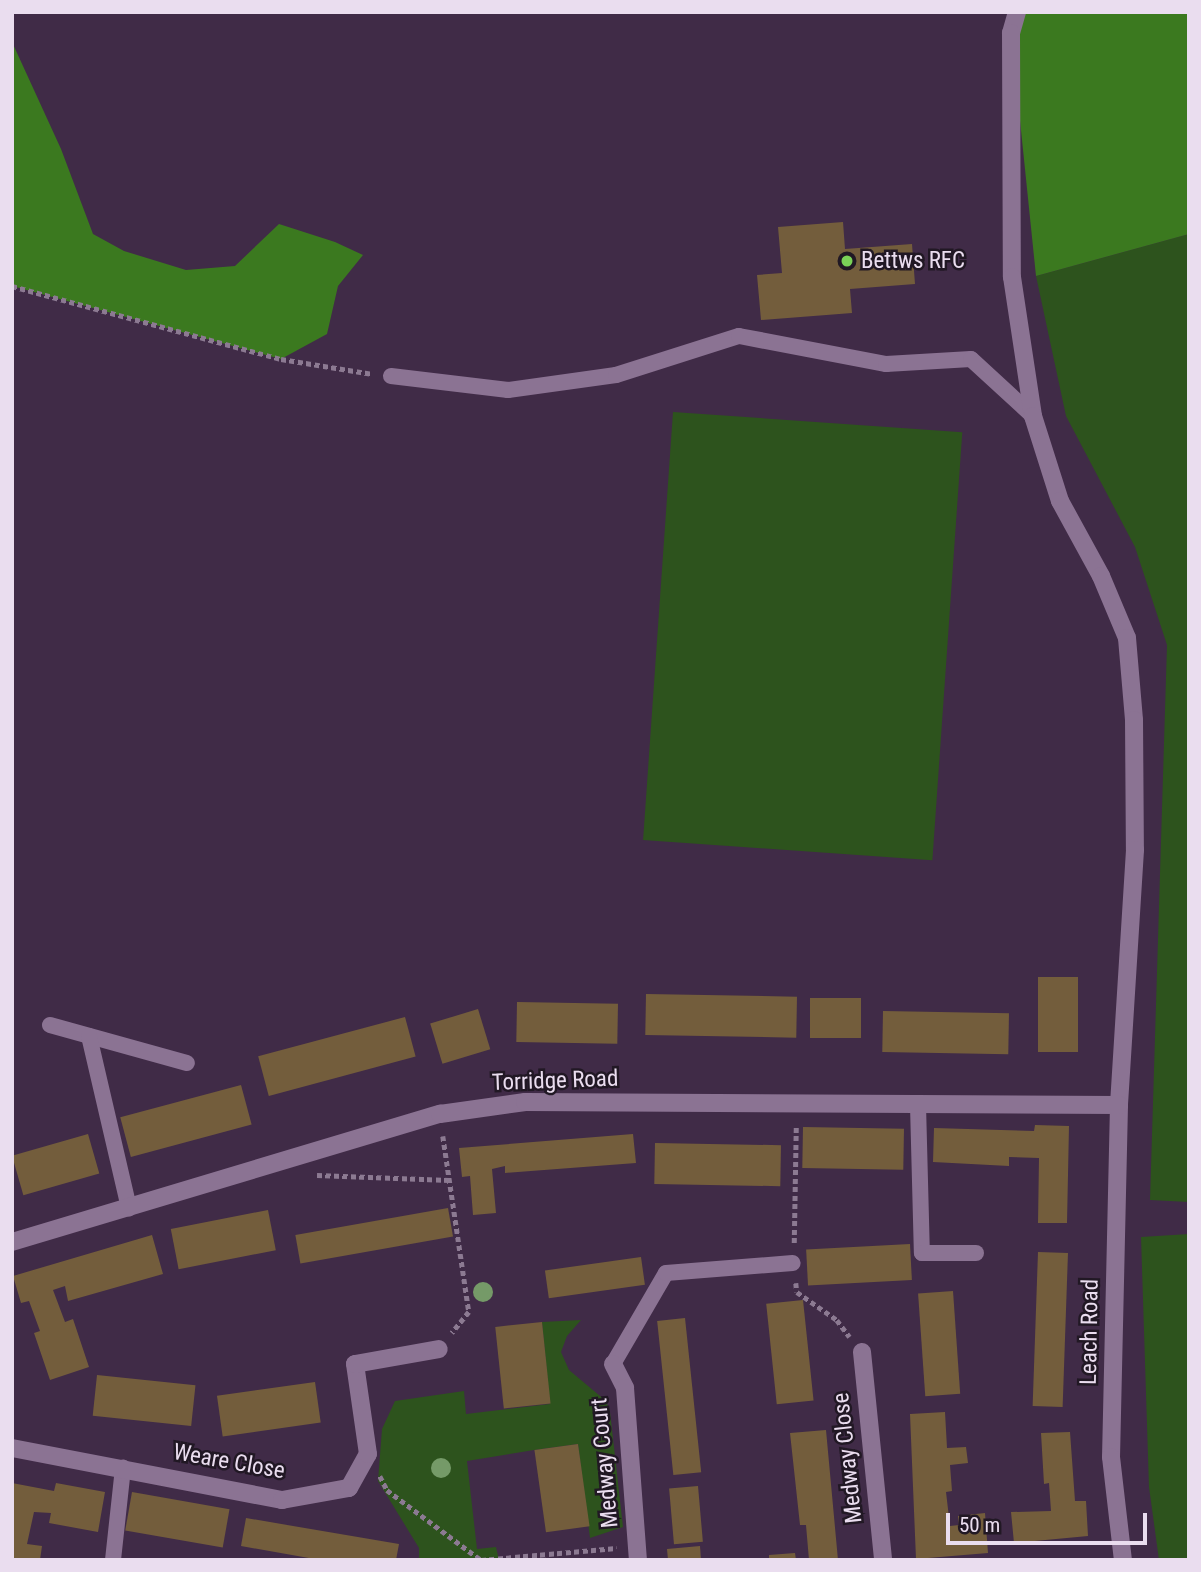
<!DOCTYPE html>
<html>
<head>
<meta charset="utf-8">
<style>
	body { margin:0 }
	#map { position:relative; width:1201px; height:1572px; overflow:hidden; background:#402b47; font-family:"Roboto Condensed",sans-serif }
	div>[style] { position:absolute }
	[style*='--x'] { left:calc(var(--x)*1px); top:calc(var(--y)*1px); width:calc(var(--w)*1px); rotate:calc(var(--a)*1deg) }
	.green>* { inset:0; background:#2d531d; transform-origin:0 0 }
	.forest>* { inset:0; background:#3b791f }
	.building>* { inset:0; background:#735d3c; transform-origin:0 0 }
	.path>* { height:4.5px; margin-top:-2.25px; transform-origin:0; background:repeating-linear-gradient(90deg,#8c7a92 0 5px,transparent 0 8.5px) }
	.service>* { height:16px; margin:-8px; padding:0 8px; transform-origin:8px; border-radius:8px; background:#8b7393 }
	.minor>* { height:18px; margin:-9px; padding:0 9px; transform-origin:9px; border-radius:9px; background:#8b7393 }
	.trees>* { width:20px; height:20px; margin:-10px; border-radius:50%; background:#759a68 }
	.dots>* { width:19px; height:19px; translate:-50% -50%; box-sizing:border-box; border:4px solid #211824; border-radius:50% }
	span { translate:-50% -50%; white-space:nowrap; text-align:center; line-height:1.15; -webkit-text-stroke:5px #211824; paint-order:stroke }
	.poi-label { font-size:23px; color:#eaddef }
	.left { translate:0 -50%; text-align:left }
	.street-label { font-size:23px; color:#eaddef }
	.frame { position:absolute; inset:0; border:14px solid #eaddef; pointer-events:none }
	.scale { position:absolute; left:946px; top:1513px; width:201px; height:32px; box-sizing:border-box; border:4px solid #eaddef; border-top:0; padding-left:9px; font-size:21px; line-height:24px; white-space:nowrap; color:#eaddef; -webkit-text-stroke:5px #211824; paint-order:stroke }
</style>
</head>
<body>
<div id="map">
	<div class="green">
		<div style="clip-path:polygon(1189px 234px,1189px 1202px,1150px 1200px,1167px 645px,1135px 547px,1066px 416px,1036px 276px)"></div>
		<div style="left:673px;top:412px;width:290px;height:429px;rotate:4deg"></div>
		<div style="clip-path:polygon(1189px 1234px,1189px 1560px,1159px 1560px,1149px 1487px,1141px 1237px)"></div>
		<div style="clip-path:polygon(581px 1320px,567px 1336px,561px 1352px,569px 1370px,606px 1401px,610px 1412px,623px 1527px,590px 1538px,578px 1444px,534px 1450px,467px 1461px,477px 1549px,496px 1547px,499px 1560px,419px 1560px,419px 1548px,378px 1481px,382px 1429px,395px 1401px,464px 1391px,466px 1414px,550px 1404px,542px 1322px)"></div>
	</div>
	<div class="forest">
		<div style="clip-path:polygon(1017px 12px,1189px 12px,1189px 234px,1036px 276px,1011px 33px)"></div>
		<div style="clip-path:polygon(12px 42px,61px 149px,93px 234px,124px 251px,186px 270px,235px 266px,279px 224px,335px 242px,363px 255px,338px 286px,327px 334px,281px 359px,12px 286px)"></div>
	</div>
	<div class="building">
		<div style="clip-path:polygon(843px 222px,845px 249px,912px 244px,915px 284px,850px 289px,852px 313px,761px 320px,757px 275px,782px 273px,778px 227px)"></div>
		<div style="left:1038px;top:977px;width:40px;height:75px"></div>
		<div style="left:646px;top:994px;width:151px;height:41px;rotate:1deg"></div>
		<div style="left:810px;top:998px;width:51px;height:40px"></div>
		<div style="left:517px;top:1002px;width:101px;height:40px;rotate:1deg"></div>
		<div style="left:478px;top:1009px;width:42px;height:50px;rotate:73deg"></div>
		<div style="left:883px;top:1011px;width:126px;height:41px;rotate:1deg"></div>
		<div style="left:405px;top:1017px;width:41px;height:152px;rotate:75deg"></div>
		<div style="left:241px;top:1085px;width:41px;height:125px;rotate:75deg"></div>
		<div style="clip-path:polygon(1035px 1125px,1069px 1126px,1067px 1223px,1038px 1223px,1039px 1158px,1009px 1157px,1009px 1166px,933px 1162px,934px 1128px,1034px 1131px)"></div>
		<div style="left:803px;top:1127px;width:101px;height:41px;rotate:1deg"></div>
		<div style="left:88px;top:1134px;width:41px;height:79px;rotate:74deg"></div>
		<div style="clip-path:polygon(633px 1134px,636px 1163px,505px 1173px,505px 1166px,492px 1169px,496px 1213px,473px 1215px,470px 1176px,462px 1177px,459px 1148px)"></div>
		<div style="left:655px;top:1143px;width:126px;height:41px;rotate:1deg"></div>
		<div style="left:448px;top:1208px;width:29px;height:155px;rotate:80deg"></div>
		<div style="left:268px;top:1210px;width:41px;height:99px;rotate:79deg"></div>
		<div style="clip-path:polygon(152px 1235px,163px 1274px,68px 1301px,65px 1286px,53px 1290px,65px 1322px,73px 1319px,89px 1367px,50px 1380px,34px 1333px,40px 1331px,29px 1301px,21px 1303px,13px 1276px)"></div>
		<div style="left:910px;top:1244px;width:36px;height:104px;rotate:87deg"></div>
		<div style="left:1038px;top:1252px;width:30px;height:154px;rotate:2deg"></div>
		<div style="left:641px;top:1257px;width:28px;height:97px;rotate:82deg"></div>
		<div style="left:953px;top:1291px;width:103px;height:35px;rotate:86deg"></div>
		<div style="left:803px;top:1300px;width:101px;height:37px;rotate:84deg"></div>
		<div style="left:685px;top:1318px;width:155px;height:28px;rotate:84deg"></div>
		<div style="left:542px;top:1322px;width:82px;height:47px;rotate:84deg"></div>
		<div style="left:97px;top:1375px;width:99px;height:41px;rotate:6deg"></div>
		<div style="left:315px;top:1382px;width:41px;height:99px;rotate:82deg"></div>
		<div style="clip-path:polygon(945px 1412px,947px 1448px,966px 1447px,968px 1463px,950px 1465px,952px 1491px,946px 1492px,950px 1526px,959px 1525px,958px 1516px,985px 1513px,988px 1553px,916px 1559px,910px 1414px)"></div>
		<div style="clip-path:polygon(826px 1430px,838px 1560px,809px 1560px,806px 1525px,800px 1525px,790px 1433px)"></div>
		<div style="clip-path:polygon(1070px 1432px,1075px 1501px,1086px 1501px,1088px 1536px,1014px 1543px,1011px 1512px,1051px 1511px,1049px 1483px,1044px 1484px,1041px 1433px)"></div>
		<div style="left:578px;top:1444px;width:83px;height:44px;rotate:82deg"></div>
		<div style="clip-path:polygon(12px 1483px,54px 1491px,56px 1483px,105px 1492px,98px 1532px,49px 1523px,51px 1513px,34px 1512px,27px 1544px,42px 1546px,40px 1560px,12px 1560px)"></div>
		<div style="left:698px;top:1486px;width:56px;height:29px;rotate:85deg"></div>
		<div style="left:132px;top:1492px;width:99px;height:39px;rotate:10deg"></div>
		<div style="clip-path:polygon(246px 1518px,399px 1544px,396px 1560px,320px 1560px,241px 1546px)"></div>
		<div style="clip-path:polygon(700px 1546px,701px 1560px,668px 1560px,667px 1549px)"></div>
		<div style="clip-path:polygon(795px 1553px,796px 1560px,769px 1560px,769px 1555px)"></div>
	</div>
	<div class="path">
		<div style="--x:12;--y:286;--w:279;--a:15.2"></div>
		<div style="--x:281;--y:359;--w:93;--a:9.3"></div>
		<div style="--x:443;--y:1136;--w:178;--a:81.6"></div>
		<div style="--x:469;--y:1312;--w:27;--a:129"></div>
		<div style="--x:317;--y:1175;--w:132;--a:2.2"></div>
		<div style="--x:794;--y:1243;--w:117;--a:-89"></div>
		<div style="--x:796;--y:1283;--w:9;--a:84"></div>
		<div style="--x:797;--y:1292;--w:49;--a:35"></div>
		<div style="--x:837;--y:1320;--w:21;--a:53"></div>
		<div style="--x:380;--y:1476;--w:16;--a:63"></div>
		<div style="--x:387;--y:1490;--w:117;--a:36.7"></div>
		<div style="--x:481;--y:1560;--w:136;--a:-5.1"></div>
	</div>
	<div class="service">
		<div style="--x:391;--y:376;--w:118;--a:6.8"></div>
		<div style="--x:508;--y:390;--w:109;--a:-7.9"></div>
		<div style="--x:616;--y:375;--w:129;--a:-17.6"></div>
		<div style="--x:739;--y:336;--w:150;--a:10.8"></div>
		<div style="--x:886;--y:364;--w:85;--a:-3.4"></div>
		<div style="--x:971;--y:359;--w:84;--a:42.6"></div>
		<div style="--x:50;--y:1025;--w:142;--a:15.5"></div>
		<div style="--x:89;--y:1036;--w:177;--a:76.9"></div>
		<div style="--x:918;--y:1105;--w:148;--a:88.5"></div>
		<div style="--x:922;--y:1253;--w:54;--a:0"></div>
		<div style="--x:613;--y:1364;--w:105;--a:-59.8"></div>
		<div style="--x:666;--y:1273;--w:127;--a:-4.5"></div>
		<div style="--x:113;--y:1560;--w:93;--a:-83.8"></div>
	</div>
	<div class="minor">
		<div style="--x:1017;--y:12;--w:22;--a:106"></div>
		<div style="--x:1011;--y:33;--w:244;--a:89.8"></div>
		<div style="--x:1012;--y:277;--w:141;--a:81.4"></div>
		<div style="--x:1033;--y:416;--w:89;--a:72.4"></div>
		<div style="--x:1060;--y:501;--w:85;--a:61.3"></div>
		<div style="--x:1101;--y:576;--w:67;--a:67.2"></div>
		<div style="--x:1127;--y:638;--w:82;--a:85.1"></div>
		<div style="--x:1134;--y:720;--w:130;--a:89.6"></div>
		<div style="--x:1135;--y:850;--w:256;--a:93.6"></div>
		<div style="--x:1119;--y:1105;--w:352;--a:91.3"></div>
		<div style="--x:1111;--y:1457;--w:104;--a:83.4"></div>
		<div style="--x:12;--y:1242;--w:447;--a:-16.7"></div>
		<div style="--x:440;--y:1114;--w:86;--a:-8"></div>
		<div style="--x:525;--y:1102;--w:594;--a:0.29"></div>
		<div style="--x:862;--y:1352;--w:209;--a:84.2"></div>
		<div style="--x:613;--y:1364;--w:27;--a:63"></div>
		<div style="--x:625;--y:1388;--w:172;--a:85.7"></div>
		<div style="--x:12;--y:1448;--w:275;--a:10.9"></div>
		<div style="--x:282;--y:1500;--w:68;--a:-10.2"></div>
		<div style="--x:349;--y:1488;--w:39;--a:-61"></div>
		<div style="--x:368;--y:1454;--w:91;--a:-98.2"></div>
		<div style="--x:355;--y:1364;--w:85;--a:-10.1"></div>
	</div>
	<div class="trees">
		<div style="left:483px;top:1292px"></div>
		<div style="left:441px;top:1468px"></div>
	</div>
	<div class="dots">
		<div style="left:847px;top:261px;background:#7ad157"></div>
	</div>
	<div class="poi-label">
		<span class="left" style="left:861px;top:261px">Bettws RFC</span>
	</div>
	<div class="street-label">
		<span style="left:555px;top:1081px;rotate:-2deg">Torridge Road</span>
		<span style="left:1090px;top:1332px;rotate:-89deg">Leach Road</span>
		<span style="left:848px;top:1458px;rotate:-96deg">Medway Close</span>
		<span style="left:229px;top:1462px;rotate:10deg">Weare Close</span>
		<span style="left:605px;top:1463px;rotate:-95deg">Medway Court</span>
	</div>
	<div class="frame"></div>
	<div class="scale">50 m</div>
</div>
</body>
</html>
